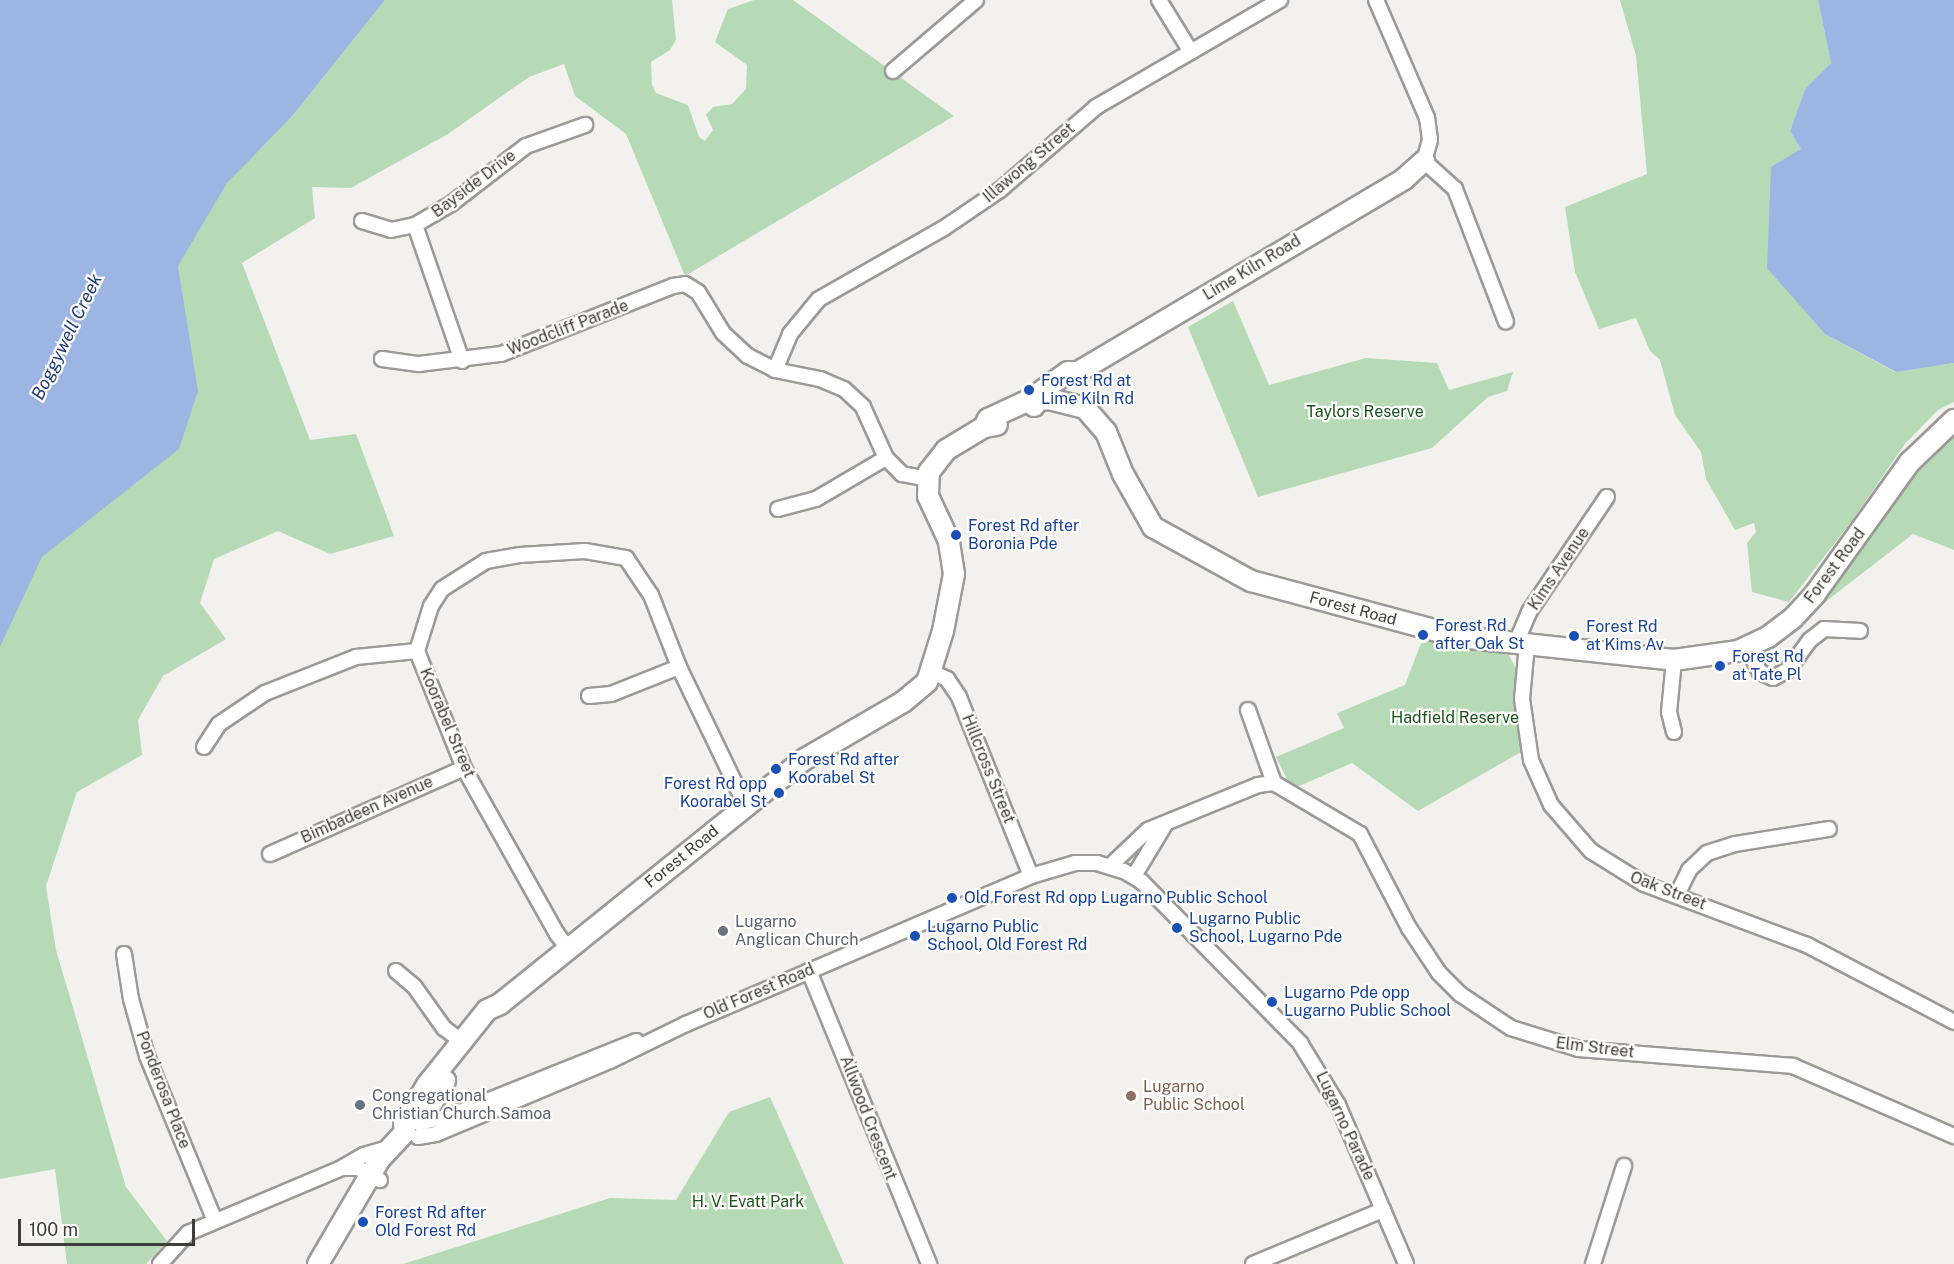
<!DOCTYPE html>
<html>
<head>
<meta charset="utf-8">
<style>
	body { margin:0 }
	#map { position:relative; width:1954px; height:1264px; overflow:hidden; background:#f3f1ee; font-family:"Public Sans",sans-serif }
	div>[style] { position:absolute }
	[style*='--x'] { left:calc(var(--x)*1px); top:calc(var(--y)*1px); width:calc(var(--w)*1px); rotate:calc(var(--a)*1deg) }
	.green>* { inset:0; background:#b7dab6 }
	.water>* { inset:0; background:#9db5e2 }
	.roads { filter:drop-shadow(2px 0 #9c9a98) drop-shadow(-2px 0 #9c9a98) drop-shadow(0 2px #9c9a98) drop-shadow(0 -2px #9c9a98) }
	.street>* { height:14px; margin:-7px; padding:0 7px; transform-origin:7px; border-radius:7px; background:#fff }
	.secondary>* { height:20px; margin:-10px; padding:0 10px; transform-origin:10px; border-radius:10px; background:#fff }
	.dots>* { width:16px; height:16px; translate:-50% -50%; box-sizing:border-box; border:3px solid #fffefd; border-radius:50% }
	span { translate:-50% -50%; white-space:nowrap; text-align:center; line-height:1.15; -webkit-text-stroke:4.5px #fffefd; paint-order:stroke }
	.street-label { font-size:16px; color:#3e3d3c }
	.transit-label { font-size:16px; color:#164399 }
	.left { translate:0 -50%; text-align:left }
	.right { translate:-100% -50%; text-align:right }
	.park-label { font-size:16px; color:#1b521e }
	.worship-label { font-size:16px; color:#5b616d }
	.education-label { font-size:16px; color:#785e54 }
	.water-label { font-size:18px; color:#1f3b72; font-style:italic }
	.scale { position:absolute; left:18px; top:1219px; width:177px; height:27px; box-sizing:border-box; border:3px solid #3e3d3c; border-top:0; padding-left:8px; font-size:18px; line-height:21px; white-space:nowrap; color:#3e3d3c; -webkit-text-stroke:4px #fffefd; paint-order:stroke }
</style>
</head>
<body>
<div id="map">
	<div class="green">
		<div style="clip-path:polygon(385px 0,672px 0,676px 40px,670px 50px,651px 62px,652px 85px,656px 93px,688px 105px,699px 137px,705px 141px,713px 130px,706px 115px,713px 107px,732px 104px,746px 89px,747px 65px,715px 42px,728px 9px,754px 0,793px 0,954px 116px,685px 276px,626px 134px,575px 96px,564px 64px,529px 77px,448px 134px,351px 188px,312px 187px,315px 218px,242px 263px,310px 440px,356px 434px,394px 536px,330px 554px,278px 531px,214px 559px,200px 603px,226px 639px,163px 676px,138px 720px,142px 755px,77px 792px,46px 886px,56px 950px,126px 1187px,167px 1241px,146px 1264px,67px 1264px,55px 1169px,0 1179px,0 565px,160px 234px,294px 114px)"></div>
		<div style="clip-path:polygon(1620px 0,1818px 0,1831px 63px,1805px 89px,1790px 131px,1801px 149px,1825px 334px,1895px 372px,1954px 363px,1954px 402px,1938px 410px,1905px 444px,1851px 522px,1789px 602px,1752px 592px,1747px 543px,1756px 532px,1754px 523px,1735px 530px,1706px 479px,1701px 452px,1675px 415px,1660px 360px,1650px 351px,1636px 318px,1599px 329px,1575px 272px,1565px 207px,1647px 174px,1636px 56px)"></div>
		<div style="clip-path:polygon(1233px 301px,1269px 385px,1366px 358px,1437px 363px,1449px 390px,1513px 372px,1507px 391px,1488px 397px,1432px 448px,1258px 497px,1188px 327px)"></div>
		<div style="clip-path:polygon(1954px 429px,1954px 550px,1913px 534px,1811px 613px,1870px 524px,1939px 439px)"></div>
		<div style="clip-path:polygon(1423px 638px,1509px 655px,1515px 667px,1521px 752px,1418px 811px,1352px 763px,1297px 787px,1289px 783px,1276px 757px,1344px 728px,1337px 713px,1405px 685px)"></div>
		<div style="clip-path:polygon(770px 1097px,844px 1264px,403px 1264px,610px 1198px,676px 1200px,729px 1112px)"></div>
	</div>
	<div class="water">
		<div style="clip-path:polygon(0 0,385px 0,294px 114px,227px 183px,178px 266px,198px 391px,179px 449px,42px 557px,0 647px)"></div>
		<div style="clip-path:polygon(1818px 0,1954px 0,1954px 363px,1896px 372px,1825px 334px,1767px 268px,1771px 167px,1801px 149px,1790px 131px,1805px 89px,1831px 63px)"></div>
	</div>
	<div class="roads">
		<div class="street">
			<div style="--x:1159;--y:0;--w:61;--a:58.4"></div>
			<div style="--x:1376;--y:0;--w:129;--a:66.6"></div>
			<div style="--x:1427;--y:118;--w:22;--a:82"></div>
			<div style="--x:1430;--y:140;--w:22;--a:106"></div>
			<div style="--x:1424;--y:161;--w:42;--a:42.1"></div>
			<div style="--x:1455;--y:189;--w:142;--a:69"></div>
			<div style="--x:893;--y:71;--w:109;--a:-40.5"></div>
			<div style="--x:362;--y:221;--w:30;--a:17"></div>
			<div style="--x:391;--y:230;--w:25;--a:-12"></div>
			<div style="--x:415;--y:225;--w:42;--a:-30.3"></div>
			<div style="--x:451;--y:204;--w:95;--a:-37.7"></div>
			<div style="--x:526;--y:146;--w:63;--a:-19.6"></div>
			<div style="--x:415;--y:225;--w:144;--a:70.9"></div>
			<div style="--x:382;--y:359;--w:37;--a:8"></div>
			<div style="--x:419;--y:364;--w:83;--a:-7"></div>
			<div style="--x:501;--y:354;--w:185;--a:-21.6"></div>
			<div style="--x:673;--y:286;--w:12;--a:-9"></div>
			<div style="--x:685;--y:284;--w:15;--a:32"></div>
			<div style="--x:698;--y:292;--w:48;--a:58.6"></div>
			<div style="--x:723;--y:333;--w:34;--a:43"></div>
			<div style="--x:748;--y:356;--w:30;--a:27"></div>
			<div style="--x:775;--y:370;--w:46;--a:11.3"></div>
			<div style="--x:820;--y:379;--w:26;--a:23"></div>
			<div style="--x:844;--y:389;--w:26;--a:43"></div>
			<div style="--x:863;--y:407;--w:56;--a:65.7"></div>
			<div style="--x:886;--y:458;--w:23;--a:45"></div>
			<div style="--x:902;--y:474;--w:26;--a:11"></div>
			<div style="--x:775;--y:370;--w:39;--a:-67"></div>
			<div style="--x:790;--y:334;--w:45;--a:-50.4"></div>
			<div style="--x:819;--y:299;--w:144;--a:-29.6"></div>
			<div style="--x:944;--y:228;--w:68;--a:-34.2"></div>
			<div style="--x:1000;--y:190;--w:127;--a:-40.8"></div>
			<div style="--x:1096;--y:107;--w:213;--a:-30.2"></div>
			<div style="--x:778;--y:509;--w:39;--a:-15"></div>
			<div style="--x:816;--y:499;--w:81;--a:-30.4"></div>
			<div style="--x:1516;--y:643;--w:34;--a:-67"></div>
			<div style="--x:1529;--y:612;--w:139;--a:-55.9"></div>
			<div style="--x:1527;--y:644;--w:55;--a:95.2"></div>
			<div style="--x:1522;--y:699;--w:62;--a:81.6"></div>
			<div style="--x:1531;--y:760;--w:49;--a:66"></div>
			<div style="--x:1551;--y:805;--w:61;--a:49"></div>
			<div style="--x:1591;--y:851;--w:62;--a:31.9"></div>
			<div style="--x:1644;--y:884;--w:174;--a:20.5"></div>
			<div style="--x:1807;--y:945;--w:166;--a:27.6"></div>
			<div style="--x:1747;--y:647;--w:28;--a:63"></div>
			<div style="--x:1760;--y:672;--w:14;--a:25"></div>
			<div style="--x:1773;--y:678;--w:17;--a:-28"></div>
			<div style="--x:1788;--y:670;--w:37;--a:-54"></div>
			<div style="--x:1810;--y:640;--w:18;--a:-38"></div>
			<div style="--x:1824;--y:629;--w:36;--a:3"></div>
			<div style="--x:932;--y:672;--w:17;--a:25"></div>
			<div style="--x:947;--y:679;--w:22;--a:56"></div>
			<div style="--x:959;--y:697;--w:193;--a:68.1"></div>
			<div style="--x:589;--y:696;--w:22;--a:-5"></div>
			<div style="--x:611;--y:694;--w:73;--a:-21.7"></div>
			<div style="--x:1248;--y:710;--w:77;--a:70.4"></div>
			<div style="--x:1674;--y:732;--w:21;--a:-104"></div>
			<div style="--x:1669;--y:712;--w:52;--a:-84.5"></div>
			<div style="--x:204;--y:747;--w:27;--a:-57"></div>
			<div style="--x:219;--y:724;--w:55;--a:-34"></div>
			<div style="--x:265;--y:693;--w:98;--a:-21.6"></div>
			<div style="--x:356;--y:657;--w:61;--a:-5.6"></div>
			<div style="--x:270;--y:854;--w:212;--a:-23.9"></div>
			<div style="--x:1110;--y:866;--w:52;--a:-43.5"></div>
			<div style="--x:1148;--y:830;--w:119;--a:-22.2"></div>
			<div style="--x:1258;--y:785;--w:16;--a:-7"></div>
			<div style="--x:1274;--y:783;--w:100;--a:30.7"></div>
			<div style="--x:1360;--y:834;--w:106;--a:62.5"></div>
			<div style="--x:1409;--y:928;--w:54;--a:56.3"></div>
			<div style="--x:1439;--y:973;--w:30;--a:45"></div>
			<div style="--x:1460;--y:994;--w:61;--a:33.7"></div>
			<div style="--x:1511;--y:1028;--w:71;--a:17.2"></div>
			<div style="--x:1579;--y:1049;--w:215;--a:4.5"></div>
			<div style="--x:1793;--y:1066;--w:176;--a:23.5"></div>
			<div style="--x:1134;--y:876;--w:62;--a:-58.9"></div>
			<div style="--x:1677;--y:895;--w:28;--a:-64"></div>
			<div style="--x:1689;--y:870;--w:25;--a:-43"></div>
			<div style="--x:1707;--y:853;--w:29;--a:-18"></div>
			<div style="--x:1735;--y:844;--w:95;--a:-9.1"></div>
			<div style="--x:568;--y:948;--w:18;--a:-128"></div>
			<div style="--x:557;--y:934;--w:190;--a:-119.3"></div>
			<div style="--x:464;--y:768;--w:126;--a:-111.9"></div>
			<div style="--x:417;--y:651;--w:47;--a:-72.7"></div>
			<div style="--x:431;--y:606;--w:20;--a:-57"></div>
			<div style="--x:442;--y:589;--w:52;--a:-32.5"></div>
			<div style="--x:486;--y:561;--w:35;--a:-10"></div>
			<div style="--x:520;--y:555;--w:65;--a:-3.5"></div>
			<div style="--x:585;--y:551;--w:42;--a:9.7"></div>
			<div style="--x:626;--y:558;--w:45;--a:56"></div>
			<div style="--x:651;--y:595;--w:77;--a:68.7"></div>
			<div style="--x:679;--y:667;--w:154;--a:64.3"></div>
			<div style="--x:124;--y:954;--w:46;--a:81.2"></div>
			<div style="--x:131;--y:999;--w:59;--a:74.3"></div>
			<div style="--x:147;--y:1056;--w:178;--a:67.6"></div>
			<div style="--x:396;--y:971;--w:23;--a:40"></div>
			<div style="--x:414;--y:986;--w:52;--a:54.5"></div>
			<div style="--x:444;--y:1028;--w:20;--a:37"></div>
			<div style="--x:809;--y:971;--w:317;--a:67.7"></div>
			<div style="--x:422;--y:1122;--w:25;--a:-11"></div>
			<div style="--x:447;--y:1117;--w:204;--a:-21.9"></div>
			<div style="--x:418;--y:1137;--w:18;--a:-9"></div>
			<div style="--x:436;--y:1134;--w:189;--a:-22.8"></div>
			<div style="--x:610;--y:1061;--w:85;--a:-26"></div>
			<div style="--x:686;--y:1024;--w:375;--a:-23.2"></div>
			<div style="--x:1031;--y:876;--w:46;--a:-16.5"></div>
			<div style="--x:1075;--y:863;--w:22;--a:0"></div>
			<div style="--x:1097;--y:863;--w:28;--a:17"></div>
			<div style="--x:1124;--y:871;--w:21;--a:31"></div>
			<div style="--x:1142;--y:882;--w:226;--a:45.5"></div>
			<div style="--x:1300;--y:1043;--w:73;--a:58.5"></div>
			<div style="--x:1338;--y:1105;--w:173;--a:66.8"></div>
			<div style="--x:343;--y:1167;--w:24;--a:-30"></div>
			<div style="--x:364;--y:1155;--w:26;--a:-16"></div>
			<div style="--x:160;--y:1264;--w:42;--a:-47.9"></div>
			<div style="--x:188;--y:1233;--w:167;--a:-22.9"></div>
			<div style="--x:342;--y:1168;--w:16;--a:0"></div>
			<div style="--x:358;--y:1168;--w:25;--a:29"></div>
			<div style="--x:1253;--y:1264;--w:141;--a:-22.6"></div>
			<div style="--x:1593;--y:1264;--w:103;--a:-72.4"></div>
		</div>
		<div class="secondary">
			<div style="--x:1034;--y:406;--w:17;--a:-62"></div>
			<div style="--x:1042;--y:391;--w:32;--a:-36"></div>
			<div style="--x:1068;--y:372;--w:10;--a:0"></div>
			<div style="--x:1078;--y:372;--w:379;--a:-30.6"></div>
			<div style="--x:1404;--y:179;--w:27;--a:-42"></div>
			<div style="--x:984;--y:427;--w:9;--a:-63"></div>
			<div style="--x:988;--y:419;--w:41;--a:-24.7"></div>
			<div style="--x:1025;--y:402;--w:24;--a:-7"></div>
			<div style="--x:1049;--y:399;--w:37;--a:14"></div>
			<div style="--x:1085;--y:408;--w:32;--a:49"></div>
			<div style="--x:1106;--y:432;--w:45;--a:68"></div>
			<div style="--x:1123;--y:474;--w:61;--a:60.5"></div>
			<div style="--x:1153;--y:527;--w:112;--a:28.9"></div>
			<div style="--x:1251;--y:581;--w:216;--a:15"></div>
			<div style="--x:1460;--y:637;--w:215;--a:6.1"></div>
			<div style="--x:1674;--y:660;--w:65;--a:-8"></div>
			<div style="--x:1738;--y:651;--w:33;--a:-25"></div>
			<div style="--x:1768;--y:637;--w:31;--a:-37"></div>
			<div style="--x:1793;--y:618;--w:33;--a:-47"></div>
			<div style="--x:1815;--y:594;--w:163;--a:-54.3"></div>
			<div style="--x:1910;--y:462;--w:61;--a:-43.7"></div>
			<div style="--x:421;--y:1121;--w:47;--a:-59"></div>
			<div style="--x:405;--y:1132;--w:9;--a:-96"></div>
			<div style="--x:404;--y:1123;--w:44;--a:-58.8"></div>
			<div style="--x:427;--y:1085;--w:96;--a:-51.3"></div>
			<div style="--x:487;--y:1010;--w:14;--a:-25"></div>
			<div style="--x:500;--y:1004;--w:391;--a:-38.8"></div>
			<div style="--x:805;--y:759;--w:113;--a:-30.2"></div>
			<div style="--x:903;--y:702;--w:31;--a:-40"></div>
			<div style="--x:927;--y:682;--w:53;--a:-72.6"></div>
			<div style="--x:943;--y:631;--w:58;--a:-79.1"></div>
			<div style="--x:954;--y:574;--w:33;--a:-99"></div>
			<div style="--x:949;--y:541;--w:50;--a:-115"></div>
			<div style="--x:928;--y:496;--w:24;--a:-88"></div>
			<div style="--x:929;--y:472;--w:28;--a:-52"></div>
			<div style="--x:946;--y:450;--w:44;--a:-31.2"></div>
			<div style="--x:984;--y:427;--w:13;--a:-9"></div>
			<div style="--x:318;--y:1264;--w:121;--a:-59.6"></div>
			<div style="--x:379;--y:1160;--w:38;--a:-47"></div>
		</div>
	</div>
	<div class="dots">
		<div style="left:1029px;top:390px;background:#1a4fb4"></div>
		<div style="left:956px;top:535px;background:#1a4fb4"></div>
		<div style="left:1423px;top:635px;background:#1a4fb4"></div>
		<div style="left:1574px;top:636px;background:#1a4fb4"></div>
		<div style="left:1720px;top:666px;background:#1a4fb4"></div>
		<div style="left:776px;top:769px;background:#1a4fb4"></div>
		<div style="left:779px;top:793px;background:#1a4fb4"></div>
		<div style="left:952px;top:898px;background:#1a4fb4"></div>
		<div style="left:1177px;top:928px;background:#1a4fb4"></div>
		<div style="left:723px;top:931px;background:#6b7280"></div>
		<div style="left:915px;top:936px;background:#1a4fb4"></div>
		<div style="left:1272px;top:1002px;background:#1a4fb4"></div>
		<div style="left:1131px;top:1096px;background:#8d6e63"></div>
		<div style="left:360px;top:1105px;background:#6b7280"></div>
		<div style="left:363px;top:1222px;background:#1a4fb4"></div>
	</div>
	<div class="street-label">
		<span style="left:1029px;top:163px;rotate:-40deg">Illawong Street</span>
		<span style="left:474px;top:184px;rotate:-37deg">Bayside Drive</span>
		<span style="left:1252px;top:268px;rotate:-31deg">Lime Kiln Road</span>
		<span style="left:568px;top:328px;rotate:-21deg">Woodcliff Parade</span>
		<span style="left:1835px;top:566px;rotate:-53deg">Forest Road</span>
		<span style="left:1559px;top:569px;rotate:-56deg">Kims Avenue</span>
		<span style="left:1353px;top:609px;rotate:15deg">Forest Road</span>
		<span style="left:447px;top:723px;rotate:67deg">Koorabel Street</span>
		<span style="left:988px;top:769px;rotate:68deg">Hillcross Street</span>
		<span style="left:367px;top:810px;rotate:-24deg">Bimbadeen Avenue</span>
		<span style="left:682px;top:857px;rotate:-39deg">Forest Road</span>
		<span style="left:1668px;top:891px;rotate:21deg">Oak Street</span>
		<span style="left:759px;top:992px;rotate:-23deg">Old Forest Road</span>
		<span style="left:1595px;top:1048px;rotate:7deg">Elm Street</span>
		<span style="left:163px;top:1090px;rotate:69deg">Ponderosa Place</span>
		<span style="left:868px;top:1118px;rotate:69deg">Allwood Crescent</span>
		<span style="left:1345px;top:1126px;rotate:65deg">Lugarno Parade</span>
	</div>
	<div class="transit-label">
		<span class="left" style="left:1041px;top:390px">Forest Rd at<br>Lime Kiln Rd</span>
		<span class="left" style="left:968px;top:535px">Forest Rd after<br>Boronia Pde</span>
		<span class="left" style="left:1435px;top:635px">Forest Rd<br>after Oak St</span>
		<span class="left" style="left:1586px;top:636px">Forest Rd<br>at Kims Av</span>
		<span class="left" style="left:1732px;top:666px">Forest Rd<br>at Tate Pl</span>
		<span class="left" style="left:788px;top:769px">Forest Rd after<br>Koorabel St</span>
		<span class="right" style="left:767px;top:793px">Forest Rd opp<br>Koorabel St</span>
		<span class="left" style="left:964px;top:898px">Old Forest Rd opp Lugarno Public School</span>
		<span class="left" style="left:1189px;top:928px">Lugarno Public<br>School, Lugarno Pde</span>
		<span class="left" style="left:927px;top:936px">Lugarno Public<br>School, Old Forest Rd</span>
		<span class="left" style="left:1284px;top:1002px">Lugarno Pde opp<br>Lugarno Public School</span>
		<span class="left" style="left:375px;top:1222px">Forest Rd after<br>Old Forest Rd</span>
	</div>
	<div class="park-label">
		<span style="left:1365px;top:412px">Taylors Reserve</span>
		<span style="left:1455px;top:718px">Hadfield Reserve</span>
		<span style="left:748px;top:1202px">H. V. Evatt Park</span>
	</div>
	<div class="worship-label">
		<span class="left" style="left:735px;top:931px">Lugarno<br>Anglican Church</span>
		<span class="left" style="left:372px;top:1105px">Congregational<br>Christian Church Samoa</span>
	</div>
	<div class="education-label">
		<span class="left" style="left:1143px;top:1096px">Lugarno<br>Public School</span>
	</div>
	<div class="water-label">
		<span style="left:67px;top:337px;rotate:-64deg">Boggywell Creek</span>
	</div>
	<div class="scale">100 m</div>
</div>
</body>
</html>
